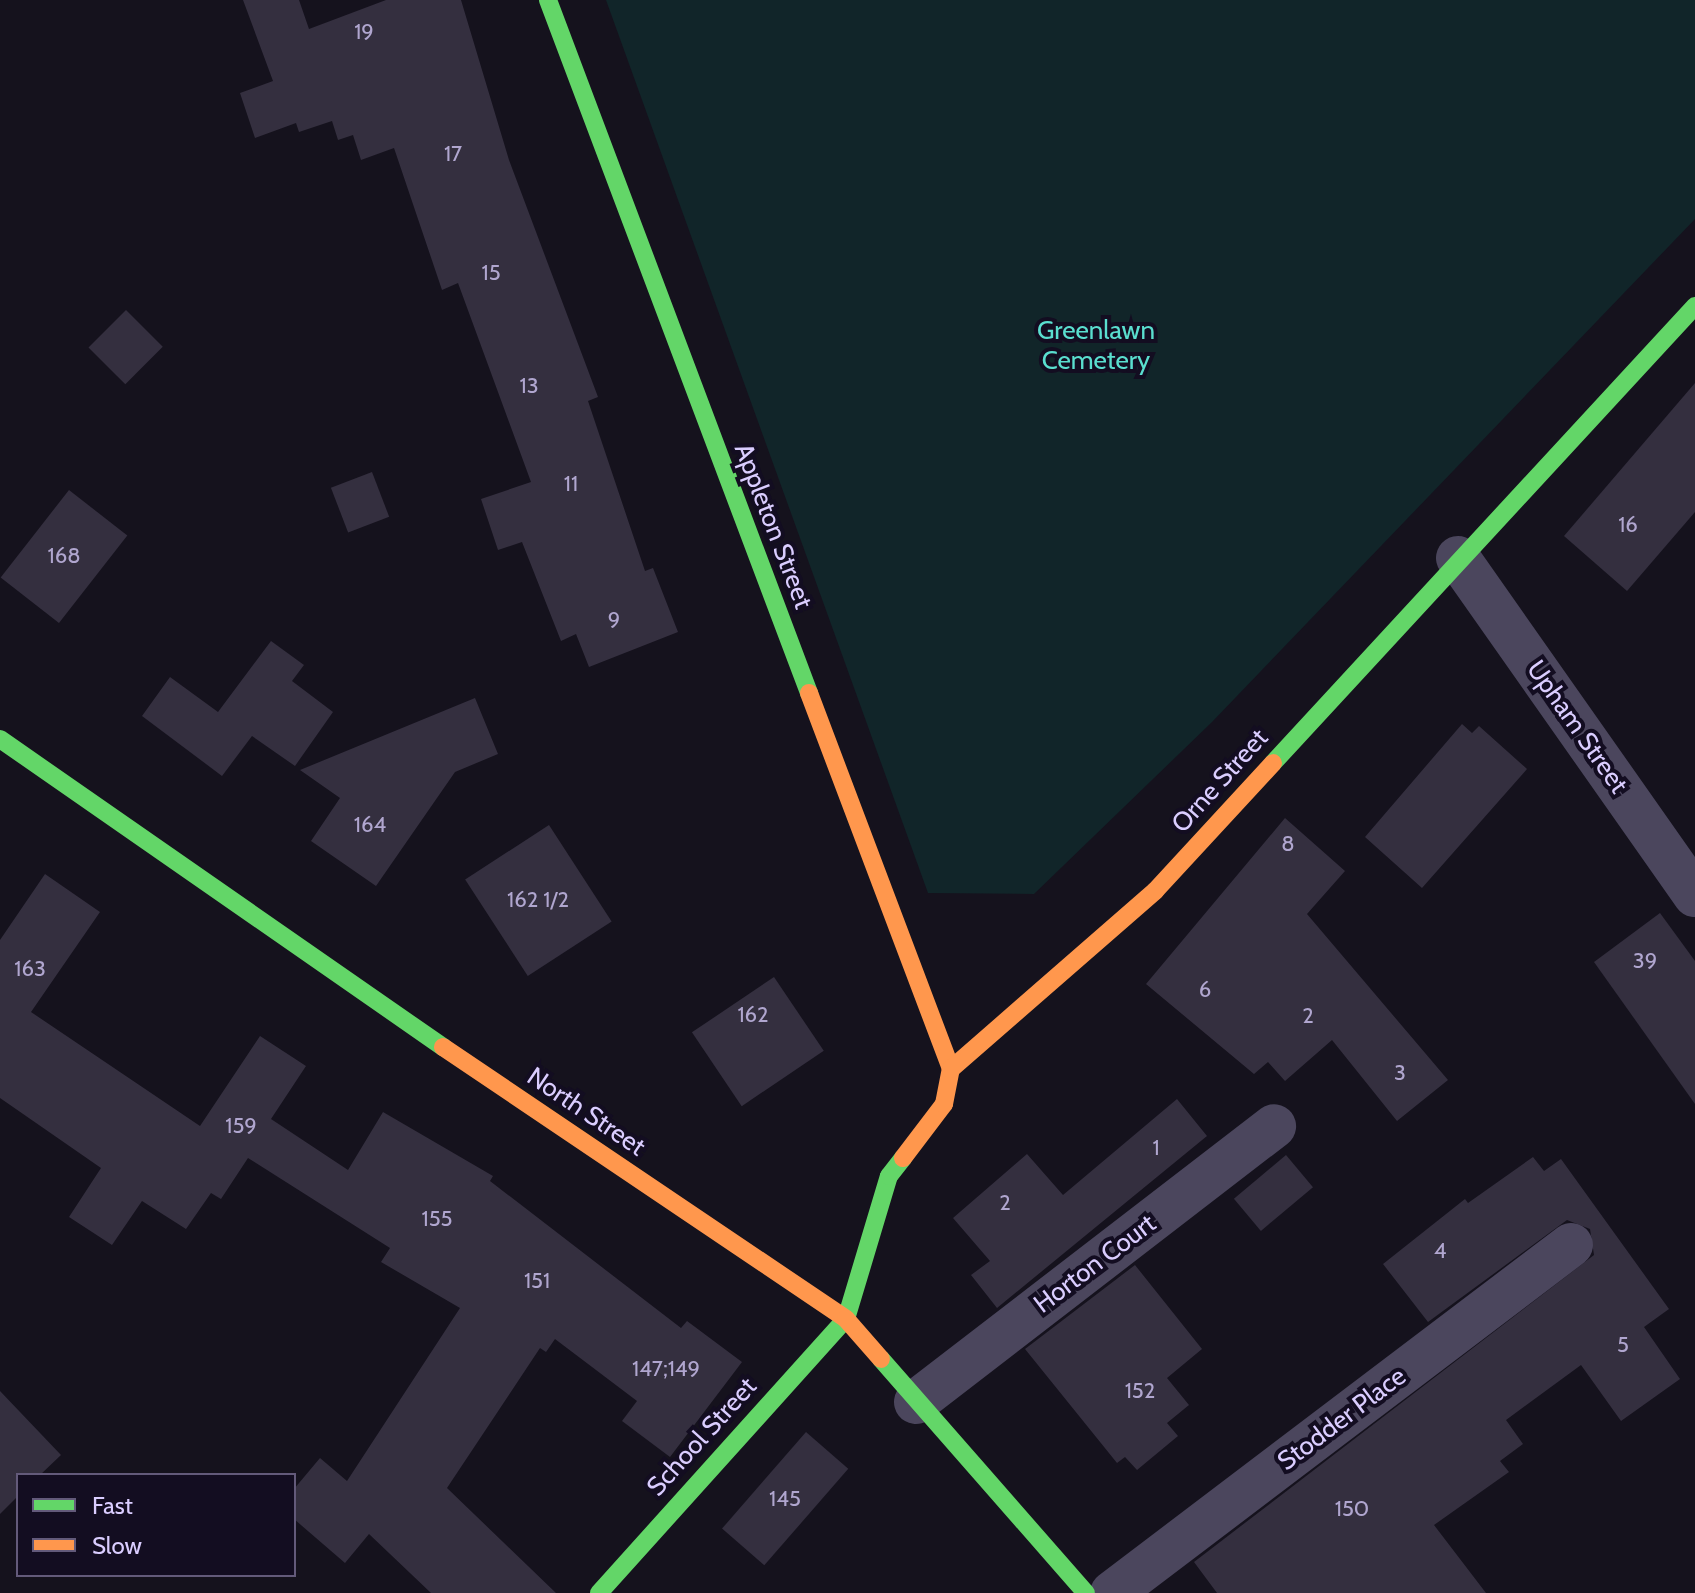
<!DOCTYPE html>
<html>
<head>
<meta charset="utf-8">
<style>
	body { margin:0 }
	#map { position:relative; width:1695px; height:1593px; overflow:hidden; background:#15121d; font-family:Cabin,sans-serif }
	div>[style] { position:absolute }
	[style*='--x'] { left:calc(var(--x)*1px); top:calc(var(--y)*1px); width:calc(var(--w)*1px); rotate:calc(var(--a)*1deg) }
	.green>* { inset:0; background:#112529 }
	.building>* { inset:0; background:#342f3f; transform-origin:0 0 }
	.street>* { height:44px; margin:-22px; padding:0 22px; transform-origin:22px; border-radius:22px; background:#4b465d }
	.fast>* { height:18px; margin:-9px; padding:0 9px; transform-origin:9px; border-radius:9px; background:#63d668 }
	.slow>* { height:18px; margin:-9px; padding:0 9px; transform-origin:9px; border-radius:9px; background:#ff974d }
	span { translate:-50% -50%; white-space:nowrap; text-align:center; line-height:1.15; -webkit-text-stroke:8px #130d21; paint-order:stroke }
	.number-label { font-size:22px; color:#b0a6cf }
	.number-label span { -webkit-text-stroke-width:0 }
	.park-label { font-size:26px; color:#5adecf }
	.street-label { font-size:26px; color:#dacdff }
	.legend { position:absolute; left:16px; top:1473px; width:280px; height:104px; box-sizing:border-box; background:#130d21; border:2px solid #635a7a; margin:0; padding:10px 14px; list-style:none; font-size:24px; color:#dacdff }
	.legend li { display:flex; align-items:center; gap:16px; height:40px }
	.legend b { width:40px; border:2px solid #635a7a }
</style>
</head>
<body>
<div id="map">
	<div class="green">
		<div style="clip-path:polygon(606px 0,1695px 0,1695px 219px,1212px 722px,1034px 894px,928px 893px)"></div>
	</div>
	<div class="building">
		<div style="clip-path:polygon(243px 0,299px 0,309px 29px,386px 0,461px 0,509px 160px,598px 397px,588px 401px,645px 571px,653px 568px,678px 632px,589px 667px,576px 634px,561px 641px,522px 542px,498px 550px,481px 499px,531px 482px,458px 283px,442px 290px,394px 148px,361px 160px,353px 135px,338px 140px,332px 121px,299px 132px,296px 123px,255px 138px,240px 93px,273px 81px)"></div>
		<div style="left:126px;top:310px;width:52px;height:53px;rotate:45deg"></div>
		<div style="clip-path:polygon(1695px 383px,1695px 512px,1627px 591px,1564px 536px)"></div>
		<div style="left:372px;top:472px;width:48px;height:44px;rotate:69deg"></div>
		<div style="left:69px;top:490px;width:74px;height:111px;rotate:38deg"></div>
		<div style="clip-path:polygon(271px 641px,304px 665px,292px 681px,333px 712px,295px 766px,252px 736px,222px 776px,142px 716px,170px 677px,218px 712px)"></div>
		<div style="clip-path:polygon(475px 698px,498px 754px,455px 772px,376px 886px,311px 841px,340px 798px,300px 770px)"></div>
		<div style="clip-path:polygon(1462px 724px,1472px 733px,1479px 726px,1527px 769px,1422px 888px,1365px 837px)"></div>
		<div style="clip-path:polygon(1285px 818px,1345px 871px,1307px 914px,1448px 1080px,1397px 1121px,1332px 1040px,1285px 1081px,1268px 1062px,1254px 1074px,1146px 984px)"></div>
		<div style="left:549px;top:825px;width:115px;height:100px;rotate:57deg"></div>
		<div style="clip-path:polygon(45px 874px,100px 912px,31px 1012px,200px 1126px,260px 1036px,306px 1066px,271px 1119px,348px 1170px,383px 1112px,493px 1176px,490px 1181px,681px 1328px,687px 1321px,742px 1362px,670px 1457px,622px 1421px,637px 1401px,555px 1339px,546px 1352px,540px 1348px,447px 1488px,556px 1593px,431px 1593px,369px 1534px,345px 1563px,294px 1519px,294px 1489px,320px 1458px,347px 1481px,460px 1308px,381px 1262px,390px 1248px,248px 1158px,221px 1199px,211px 1193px,186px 1229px,142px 1201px,112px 1245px,69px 1217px,101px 1168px,0 1098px,0 940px)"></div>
		<div style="clip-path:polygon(1660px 913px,1695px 961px,1695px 1104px,1594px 962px)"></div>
		<div style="left:774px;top:977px;width:89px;height:99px;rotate:56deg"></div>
		<div style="clip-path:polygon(1177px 1099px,1207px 1136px,997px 1308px,971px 1275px,990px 1261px,953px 1218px,1027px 1154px,1063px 1195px)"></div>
		<div style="left:1286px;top:1155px;width:42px;height:68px;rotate:50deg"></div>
		<div style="clip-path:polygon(1533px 1157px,1544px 1171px,1561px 1159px,1669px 1309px,1644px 1327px,1680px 1379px,1621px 1421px,1581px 1365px,1506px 1420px,1523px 1444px,1500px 1461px,1509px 1472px,1434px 1525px,1486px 1593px,1217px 1593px,1194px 1562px,1594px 1255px,1590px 1229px,1567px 1220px,1428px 1322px,1383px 1264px,1465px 1199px,1468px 1203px)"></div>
		<div style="clip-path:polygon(1135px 1265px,1202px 1349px,1167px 1378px,1189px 1405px,1167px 1423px,1178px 1436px,1137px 1470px,1125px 1457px,1117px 1463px,1025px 1349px)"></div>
		<div style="clip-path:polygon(0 1391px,61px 1455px,40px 1475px,18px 1475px,18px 1496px,0 1514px)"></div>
		<div style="left:806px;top:1432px;width:56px;height:128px;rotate:41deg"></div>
	</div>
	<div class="street">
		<div style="--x:1458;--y:558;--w:412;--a:54.9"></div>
		<div style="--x:916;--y:1402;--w:452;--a:-37.6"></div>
		<div style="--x:1112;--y:1593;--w:576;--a:-37.17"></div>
	</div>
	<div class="fast">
		<div style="--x:548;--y:0;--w:741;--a:69.36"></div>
		<div style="--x:0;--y:739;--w:540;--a:34.81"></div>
		<div style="--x:1273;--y:763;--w:622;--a:-47.28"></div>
		<div style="--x:881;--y:1359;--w:311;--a:48.8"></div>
		<div style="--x:599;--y:1593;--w:369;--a:-48"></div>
		<div style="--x:846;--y:1319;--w:149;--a:-73.3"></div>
		<div style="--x:889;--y:1176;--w:23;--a:-52"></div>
	</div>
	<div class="slow">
		<div style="--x:809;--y:693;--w:402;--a:69.3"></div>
		<div style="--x:443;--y:1047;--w:486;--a:34"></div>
		<div style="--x:846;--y:1319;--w:53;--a:48.8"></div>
		<div style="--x:903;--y:1158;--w:68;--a:-52.8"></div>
		<div style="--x:944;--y:1104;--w:36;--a:-79"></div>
		<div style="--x:951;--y:1069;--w:271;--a:-41.1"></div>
		<div style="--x:1155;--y:891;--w:174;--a:-47.3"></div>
	</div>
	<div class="number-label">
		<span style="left:364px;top:32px">19</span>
		<span style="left:453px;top:154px">17</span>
		<span style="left:491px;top:273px">15</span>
		<span style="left:529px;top:386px">13</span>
		<span style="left:571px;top:484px">11</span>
		<span style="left:1628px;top:525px">16</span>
		<span style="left:64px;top:556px">168</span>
		<span style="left:614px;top:620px">9</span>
		<span style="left:370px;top:825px">164</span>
		<span style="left:1288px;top:844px">8</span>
		<span style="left:538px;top:900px">162 1/2</span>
		<span style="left:1645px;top:961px">39</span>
		<span style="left:30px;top:969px">163</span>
		<span style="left:1205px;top:990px">6</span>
		<span style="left:753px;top:1015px">162</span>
		<span style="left:1308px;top:1016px">2</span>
		<span style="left:1400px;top:1073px">3</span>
		<span style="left:241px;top:1126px">159</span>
		<span style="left:1156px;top:1148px">1</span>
		<span style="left:1005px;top:1203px">2</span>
		<span style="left:437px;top:1219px">155</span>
		<span style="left:1440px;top:1251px">4</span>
		<span style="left:537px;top:1281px">151</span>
		<span style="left:1623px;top:1345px">5</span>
		<span style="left:666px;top:1369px">147;149</span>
		<span style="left:1140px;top:1391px">152</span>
		<span style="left:785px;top:1499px">145</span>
		<span style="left:1352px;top:1509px">150</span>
	</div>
	<div class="park-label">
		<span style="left:1096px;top:346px">Greenlawn<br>Cemetery</span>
	</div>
	<div class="street-label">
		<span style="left:773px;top:526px;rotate:69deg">Appleton Street</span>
		<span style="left:1577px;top:727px;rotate:55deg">Upham Street</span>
		<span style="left:1220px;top:781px;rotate:-48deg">Orne Street</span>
		<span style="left:586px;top:1112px;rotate:34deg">North Street</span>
		<span style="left:1095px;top:1264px;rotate:-37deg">Horton Court</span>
		<span style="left:1342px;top:1419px;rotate:-37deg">Stodder Place</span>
		<span style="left:702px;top:1437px;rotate:-48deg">School Street</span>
	</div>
	<ul class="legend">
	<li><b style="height:10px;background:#63d668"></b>Fast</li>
	<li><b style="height:10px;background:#ff974d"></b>Slow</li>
	</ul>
</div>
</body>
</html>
